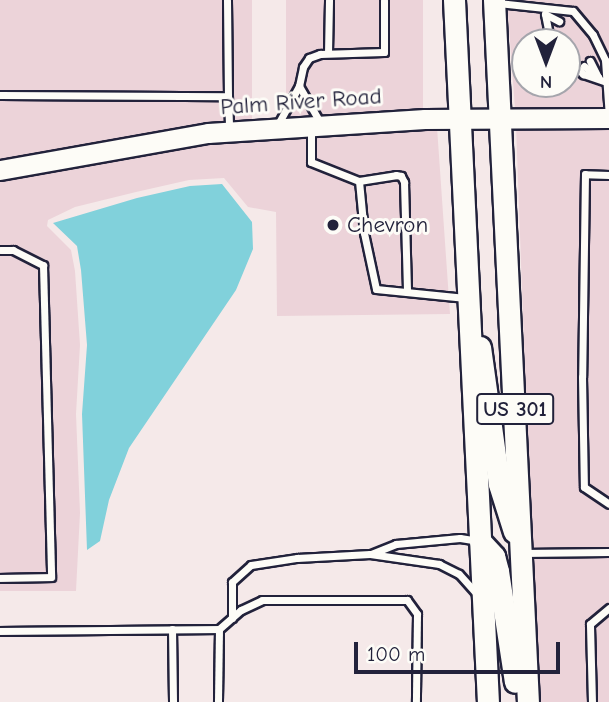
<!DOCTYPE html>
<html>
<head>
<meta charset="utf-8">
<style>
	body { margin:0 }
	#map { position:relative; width:609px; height:702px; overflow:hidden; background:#f5e9e9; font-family:"Comic Neue",sans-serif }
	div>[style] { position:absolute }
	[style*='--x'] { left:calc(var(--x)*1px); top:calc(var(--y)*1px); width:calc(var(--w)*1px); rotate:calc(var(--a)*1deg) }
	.built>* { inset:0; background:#ecd3d9; transform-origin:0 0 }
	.water>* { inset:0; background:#81d1db }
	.roads { filter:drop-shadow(2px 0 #22223b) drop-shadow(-2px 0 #22223b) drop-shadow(0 2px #22223b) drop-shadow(0 -2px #22223b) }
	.lane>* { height:7px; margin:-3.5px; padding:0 3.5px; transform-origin:3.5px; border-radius:3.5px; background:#fdfcf7 }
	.secondary>* { height:19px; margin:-9.5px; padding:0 9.5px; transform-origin:9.5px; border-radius:9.5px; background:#fdfcf7 }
	.primary>* { height:21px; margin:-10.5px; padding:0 10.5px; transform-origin:10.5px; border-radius:10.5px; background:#fdfcf7 }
	.dots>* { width:19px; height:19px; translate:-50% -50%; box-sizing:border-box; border:4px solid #fdfcf7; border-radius:50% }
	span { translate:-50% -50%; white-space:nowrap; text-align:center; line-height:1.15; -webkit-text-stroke:6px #fdfcf7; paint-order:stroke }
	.shield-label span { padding:2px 5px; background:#fdfcf7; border:2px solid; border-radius:5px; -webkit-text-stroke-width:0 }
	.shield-label { font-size:21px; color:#22223b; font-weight:700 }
	.street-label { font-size:23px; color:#22223b }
	.poi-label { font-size:23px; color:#22223b }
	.left { translate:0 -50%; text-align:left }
	.north { position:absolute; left:511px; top:28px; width:70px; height:70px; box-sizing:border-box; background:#fdfcf7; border:2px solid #a5a5ac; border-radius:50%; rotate:180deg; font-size:19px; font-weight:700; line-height:28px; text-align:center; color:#22223b }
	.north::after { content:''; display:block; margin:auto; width:24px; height:32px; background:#22223b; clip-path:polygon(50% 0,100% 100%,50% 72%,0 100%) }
	.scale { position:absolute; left:354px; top:642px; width:206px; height:32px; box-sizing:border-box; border:4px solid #22223b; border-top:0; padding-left:9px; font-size:21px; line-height:24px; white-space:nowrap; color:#22223b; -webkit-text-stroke:5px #fdfcf7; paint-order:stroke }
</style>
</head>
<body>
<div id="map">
	<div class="built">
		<div style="clip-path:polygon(0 0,252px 0,252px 121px,170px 130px,0 162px)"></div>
		<div style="left:286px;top:0;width:137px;height:118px"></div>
		<div style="clip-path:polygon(evenodd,507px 0,609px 0,609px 110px,515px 109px,507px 0,525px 42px,567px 42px,567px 84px,525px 84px,525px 42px)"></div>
		<div style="clip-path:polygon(516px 125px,609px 126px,609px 702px,537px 702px)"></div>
		<div style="clip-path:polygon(437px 127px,450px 314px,277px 316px,276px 212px,248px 207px,224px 178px,189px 180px,136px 192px,75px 207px,48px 220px,47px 226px,71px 250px,75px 271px,80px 345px,76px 414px,80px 513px,76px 591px,0 591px,0 178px,209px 141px)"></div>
	</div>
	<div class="water">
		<div style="clip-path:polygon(222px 184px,252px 222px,253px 249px,236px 290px,129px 448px,109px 500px,100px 541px,87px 550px,82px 414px,87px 345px,81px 270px,77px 246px,53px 223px,137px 198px,190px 186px)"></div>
	</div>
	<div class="roads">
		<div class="lane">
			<div style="--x:498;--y:3;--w:75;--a:6.1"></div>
			<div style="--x:573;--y:11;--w:31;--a:50"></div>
			<div style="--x:593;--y:35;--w:28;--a:64"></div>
			<div style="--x:605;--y:60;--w:57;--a:86"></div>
			<div style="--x:545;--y:14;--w:20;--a:79"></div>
			<div style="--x:549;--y:34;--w:10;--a:53"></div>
			<div style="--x:545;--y:14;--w:16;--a:27"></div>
			<div style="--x:328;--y:53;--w:53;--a:-88.9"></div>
			<div style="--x:567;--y:58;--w:23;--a:45"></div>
			<div style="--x:583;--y:74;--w:24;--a:19"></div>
			<div style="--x:584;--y:66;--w:18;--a:38"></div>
			<div style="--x:598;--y:77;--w:18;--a:-117"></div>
			<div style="--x:299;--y:86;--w:19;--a:-78"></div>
			<div style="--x:303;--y:67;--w:11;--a:-56"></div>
			<div style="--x:309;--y:58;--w:12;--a:-20"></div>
			<div style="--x:320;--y:54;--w:64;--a:-1.8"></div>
			<div style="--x:384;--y:52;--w:52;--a:-90"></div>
			<div style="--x:0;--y:95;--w:228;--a:0.3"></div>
			<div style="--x:228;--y:96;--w:96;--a:-90.6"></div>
			<div style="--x:228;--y:96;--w:34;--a:88"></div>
			<div style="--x:277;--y:126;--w:46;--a:-61.2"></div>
			<div style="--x:299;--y:86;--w:44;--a:59.9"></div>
			<div style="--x:311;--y:128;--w:34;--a:90"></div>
			<div style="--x:311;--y:162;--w:52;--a:21.6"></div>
			<div style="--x:359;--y:181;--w:52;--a:84.5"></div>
			<div style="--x:364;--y:233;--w:57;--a:77.9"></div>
			<div style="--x:376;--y:289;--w:90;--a:5.7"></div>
			<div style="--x:609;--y:175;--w:24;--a:-178"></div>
			<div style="--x:585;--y:174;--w:203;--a:90.8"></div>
			<div style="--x:582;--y:377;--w:110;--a:89"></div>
			<div style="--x:584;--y:487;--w:30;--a:34"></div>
			<div style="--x:359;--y:181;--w:37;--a:-9"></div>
			<div style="--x:396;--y:175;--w:5;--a:11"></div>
			<div style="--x:401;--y:176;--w:7;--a:63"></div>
			<div style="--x:404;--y:182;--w:110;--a:88.4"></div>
			<div style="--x:0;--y:250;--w:13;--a:0"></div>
			<div style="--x:13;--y:250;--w:34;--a:27"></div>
			<div style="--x:43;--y:265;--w:312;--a:88.5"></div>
			<div style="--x:51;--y:577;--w:51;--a:178.9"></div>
			<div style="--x:522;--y:553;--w:87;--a:-0.7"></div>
			<div style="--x:371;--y:554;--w:27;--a:-22"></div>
			<div style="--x:396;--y:544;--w:64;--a:-5.4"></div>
			<div style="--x:460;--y:538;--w:19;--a:9"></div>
			<div style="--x:232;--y:618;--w:36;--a:-90"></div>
			<div style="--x:232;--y:582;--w:25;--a:-42"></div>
			<div style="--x:251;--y:565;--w:47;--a:-8.7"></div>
			<div style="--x:297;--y:558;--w:73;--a:-3.1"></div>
			<div style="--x:370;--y:554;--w:70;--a:8.2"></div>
			<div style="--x:439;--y:564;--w:22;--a:27"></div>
			<div style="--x:459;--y:574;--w:27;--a:48"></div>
			<div style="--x:172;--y:629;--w:73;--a:89.2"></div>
			<div style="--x:219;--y:629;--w:29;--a:-41"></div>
			<div style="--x:241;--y:610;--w:23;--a:-25"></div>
			<div style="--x:262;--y:600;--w:145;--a:0"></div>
			<div style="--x:407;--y:600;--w:17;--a:54"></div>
			<div style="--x:417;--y:614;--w:88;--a:90.7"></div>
			<div style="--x:0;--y:631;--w:219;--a:-0.5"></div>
			<div style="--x:219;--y:629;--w:73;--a:90.8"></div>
			<div style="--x:592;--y:702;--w:78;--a:-91.5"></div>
			<div style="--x:590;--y:624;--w:25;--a:-40"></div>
		</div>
		<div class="secondary">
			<div style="--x:0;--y:170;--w:211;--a:-10.1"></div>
			<div style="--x:208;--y:133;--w:217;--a:-3.7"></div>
			<div style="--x:425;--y:119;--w:184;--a:-0.3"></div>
		</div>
		<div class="primary">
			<div style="--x:454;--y:0;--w:703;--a:87.23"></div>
			<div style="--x:494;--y:0;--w:703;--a:87.23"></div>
			<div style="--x:480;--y:347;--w:138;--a:82.1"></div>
			<div style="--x:499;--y:484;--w:50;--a:72.6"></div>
			<div style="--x:480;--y:541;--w:21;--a:47"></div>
			<div style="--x:494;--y:556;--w:16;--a:75"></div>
			<div style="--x:498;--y:571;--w:112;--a:81.3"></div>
		</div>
	</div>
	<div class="dots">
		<div style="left:333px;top:225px;background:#22223b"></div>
	</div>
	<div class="shield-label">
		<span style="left:515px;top:409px">US 301</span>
	</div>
	<div class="street-label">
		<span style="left:301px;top:102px;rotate:-4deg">Palm River Road</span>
	</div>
	<div class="poi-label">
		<span class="left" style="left:347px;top:225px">Chevron</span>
	</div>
	<div class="north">N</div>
	<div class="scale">100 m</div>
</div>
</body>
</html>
